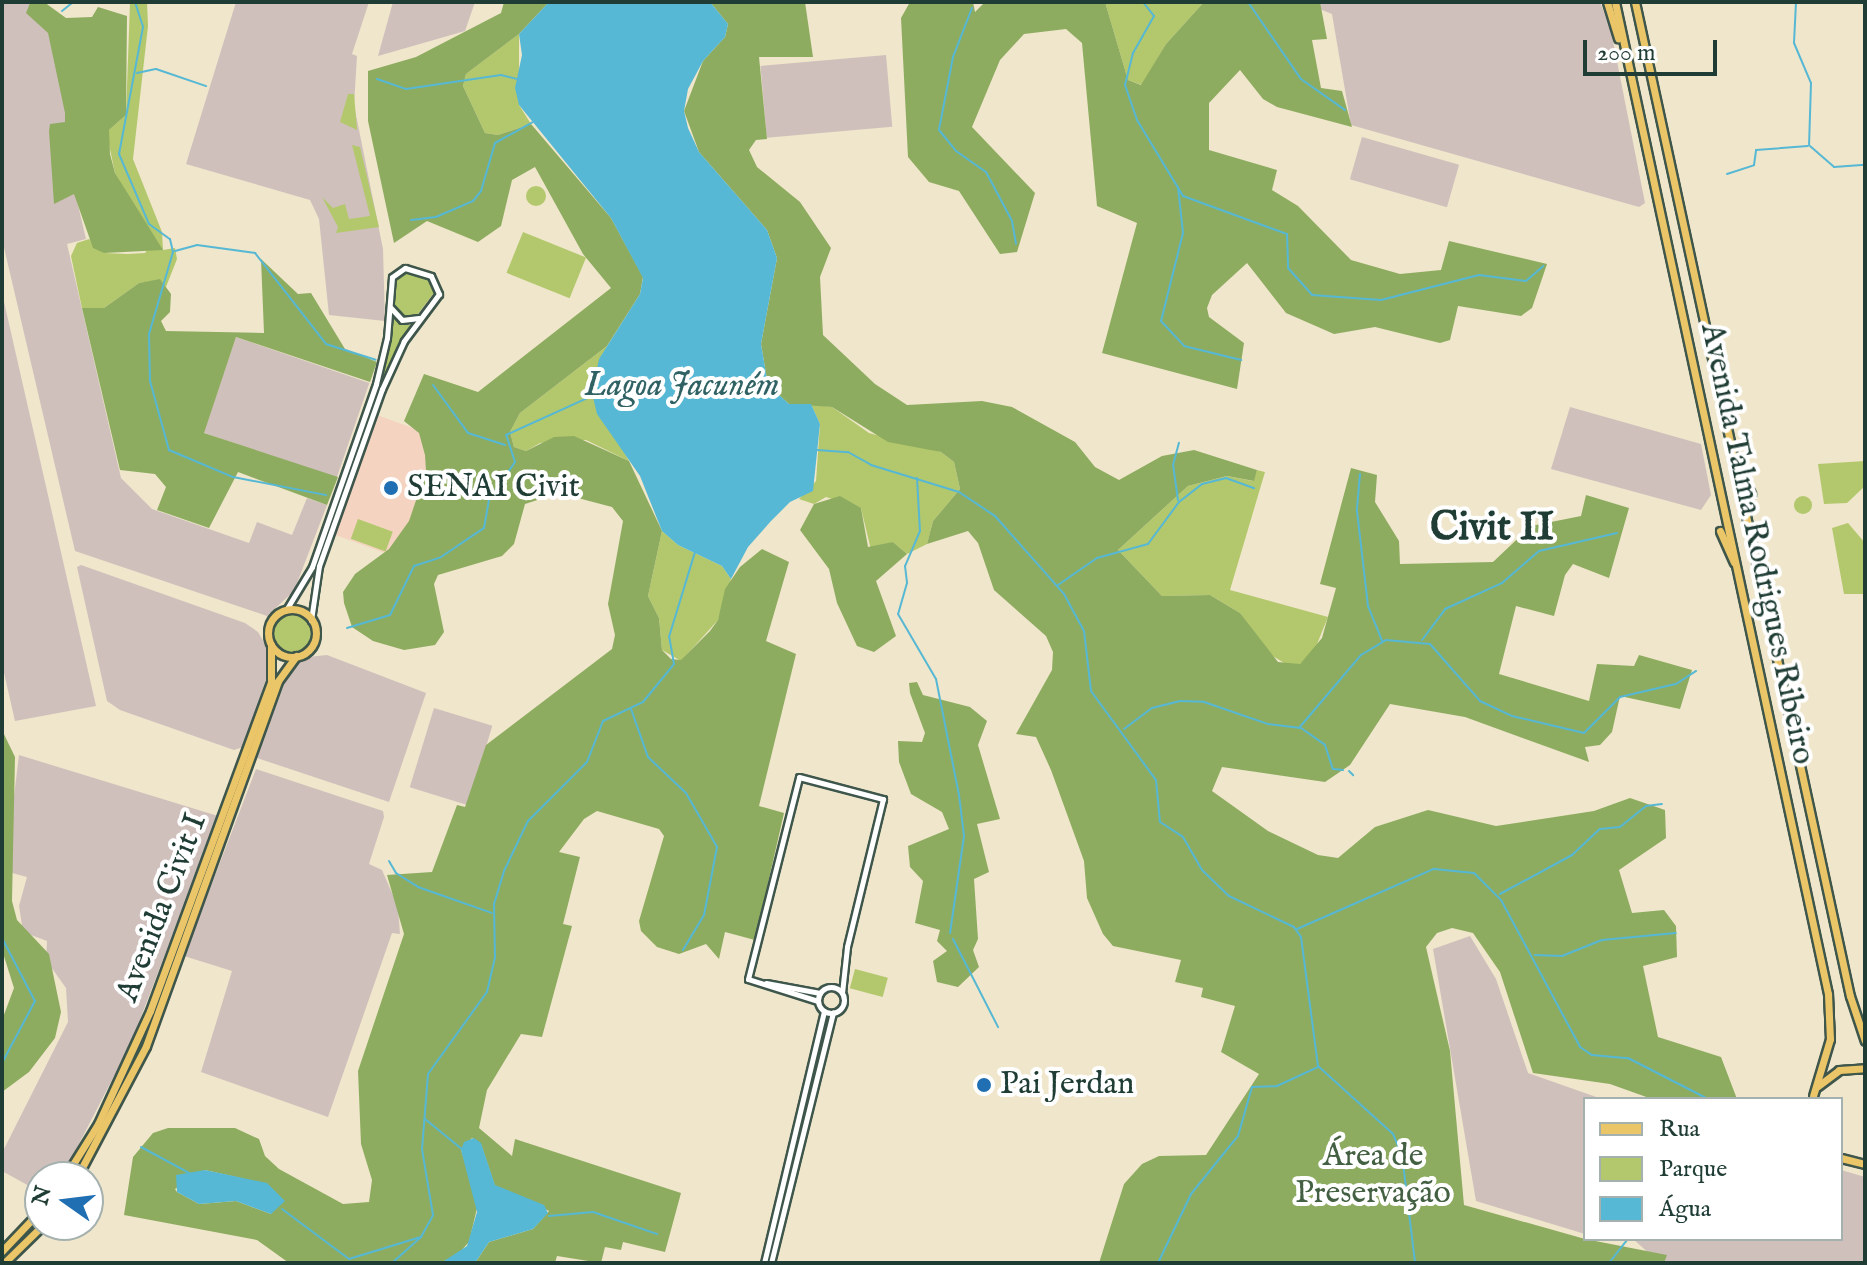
<!DOCTYPE html>
<html>
<head>
<meta charset="utf-8">
<style>
	body { margin:0 }
	#map { position:relative; width:1867px; height:1265px; overflow:hidden; background:#efe6cb; font-family:"IM FELL English",serif }
	div>[style] { position:absolute }
	[style*='--x'] { left:calc(var(--x)*1px); top:calc(var(--y)*1px); width:calc(var(--w)*1px); rotate:calc(var(--a)*1deg) }
	.built>* { inset:0; background:#f4d3c1; transform-origin:0 0 }
	.industrial>* { inset:0; background:#d0c0bc; transform-origin:0 0 }
	.green>* { inset:0; background:#b3c86c; transform-origin:0 0 }
	.round { border-radius:50% }
	.forest>* { inset:0; background:#8eac60 }
	.water>* { inset:0; background:#56b8d4 }
	.stream>* { height:2px; margin:-1px; padding:0 1px; transform-origin:1px; border-radius:1px; background:#56b8d4 }
	.roads { filter:drop-shadow(2px 0 #3e564b) drop-shadow(-2px 0 #3e564b) drop-shadow(0 2px #3e564b) drop-shadow(0 -2px #3e564b) }
	.minor>* { height:5px; margin:-2.5px; padding:0 2.5px; transform-origin:2.5px; border-radius:2.5px; background:#fff }
	.minor>.ring { margin:-2.5px; padding:0; box-sizing:content-box; background:none; border:5px solid #fff; border-radius:50% }
	.major>* { height:7px; margin:-3.5px; padding:0 3.5px; transform-origin:3.5px; border-radius:3.5px; background:#ebc669 }
	.major>.ring { margin:-3.5px; padding:0; box-sizing:content-box; background:none; border:7px solid #ebc669; border-radius:50% }
	.dots>* { width:22px; height:22px; translate:-50% -50%; box-sizing:border-box; border:4px solid #fff; border-radius:50% }
	span { translate:-50% -50%; white-space:nowrap; text-align:center; line-height:1.15; -webkit-text-stroke:8px #fff; paint-order:stroke }
	.poi-label { font-size:32px; color:#1f3d34 }
	.left { translate:0 -50%; text-align:left }
	.street-label { font-size:32px; color:#1f3d34 }
	.park-label { font-size:32px; color:#446042 }
	.water-label { font-size:34px; color:#306264; font-style:italic }
	.district-label { font-size:40px; color:#1f3d34; font-weight:700 }
	.frame { position:absolute; inset:0; border:4px solid #1f3d34; pointer-events:none }
	.legend { position:absolute; left:1583px; top:1097px; width:260px; height:144px; box-sizing:border-box; background:#fff; border:2px solid #a5b1ae; margin:0; padding:10px 14px; list-style:none; font-size:24px; color:#1f3d34 }
	.legend li { display:flex; align-items:center; gap:16px; height:40px }
	.legend b { width:40px; border:2px solid #a5b1ae }
	.north { position:absolute; left:24px; top:1161px; width:80px; height:80px; box-sizing:border-box; background:#fff; border:2px solid #a5b1ae; border-radius:50%; rotate:284deg; font-size:22px; font-weight:700; line-height:32px; text-align:center; color:#1f3d34 }
	.north::after { content:''; display:block; margin:auto; width:28px; height:36px; background:#1f6fb2; clip-path:polygon(50% 0,100% 100%,50% 72%,0 100%) }
	.scale { position:absolute; left:1583px; top:40px; width:134px; height:36px; box-sizing:border-box; border:4px solid #1f3d34; border-top:0; padding-left:10px; font-size:24px; line-height:28px; white-space:nowrap; color:#1f3d34; -webkit-text-stroke:6px #fff; paint-order:stroke }
</style>
</head>
<body>
<div id="map">
	<div class="built">
		<div style="left:377px;top:415px;width:76px;height:127px;rotate:20deg"></div>
	</div>
	<div class="industrial">
		<div style="clip-path:polygon(2px 2px,44px 2px,74px 126px,60px 129px,86px 239px,67px 244px,121px 478px,152px 509px,249px 543px,257px 522px,292px 535px,307px 498px,327px 505px,294px 591px,267px 616px,75px 551px,2px 239px)"></div>
		<div style="clip-path:polygon(236px 2px,369px 2px,352px 54px,357px 56px,354px 105px,383px 249px,385px 321px,329px 315px,319px 219px,310px 200px,186px 164px)"></div>
		<div style="clip-path:polygon(393px 2px,475px 2px,465px 31px,378px 56px)"></div>
		<div style="clip-path:polygon(1318px 2px,1600px 2px,1611px 31px,1645px 203px,1639px 207px,1351px 125px,1332px 14px,1317px 8px)"></div>
		<div style="left:886px;top:55px;width:72px;height:126px;rotate:85deg"></div>
		<div style="left:1362px;top:137px;width:101px;height:44px;rotate:16deg"></div>
		<div style="clip-path:polygon(2px 293px,96px 706px,15px 721px,2px 664px)"></div>
		<div style="left:236px;top:337px;width:141px;height:101px;rotate:19deg"></div>
		<div style="clip-path:polygon(1570px 407px,1701px 444px,1711px 495px,1701px 510px,1551px 469px)"></div>
		<div style="clip-path:polygon(81px 565px,245px 623px,258px 632px,269px 651px,269px 670px,243px 747px,234px 750px,120px 710px,107px 701px,77px 567px)"></div>
		<div style="clip-path:polygon(327px 655px,426px 693px,389px 802px,257px 758px,290px 668px,308px 657px)"></div>
		<div style="left:434px;top:708px;width:61px;height:83px;rotate:17deg"></div>
		<div style="clip-path:polygon(19px 755px,218px 816px,131px 1043px,67px 1167px,60px 1177px,40px 1177px,40px 1192px,2px 1171px,2px 1153px,68px 1022px,66px 988px,46px 960px,47px 941px,23px 932px,19px 906px,27px 877px,5px 871px)"></div>
		<div style="clip-path:polygon(256px 769px,383px 811px,384px 817px,369px 864px,382px 870px,398px 907px,400px 934px,392px 933px,328px 1117px,201px 1072px,232px 971px,184px 956px)"></div>
		<div style="clip-path:polygon(1470px 936px,1496px 979px,1528px 1073px,1602px 1099px,1585px 1099px,1585px 1234px,1476px 1201px,1433px 949px)"></div>
		<div style="clip-path:polygon(1841px 1170px,1865px 1177px,1865px 1263px,1660px 1263px,1633px 1239px,1841px 1239px)"></div>
	</div>
	<div class="green">
		<div style="clip-path:polygon(130px 2px,147px 2px,148px 26px,133px 159px,162px 232px,163px 250px,175px 248px,177px 259px,166px 287px,160px 280px,139px 283px,104px 308px,82px 308px,71px 256px,77px 243px,89px 239px,104px 253px,128px 254px,145px 253px,153px 241px,115px 173px,108px 140px,109px 130px,126px 115px)"></div>
		<div style="clip-path:polygon(1105px 2px,1204px 2px,1166px 44px,1142px 85px,1128px 80px)"></div>
		<div style="clip-path:polygon(519px 34px,519px 105px,531px 124px,498px 135px,485px 133px,463px 86px,466px 74px)"></div>
		<div style="clip-path:polygon(348px 94px,354px 94px,357px 130px,340px 122px)"></div>
		<div style="clip-path:polygon(352px 145px,360px 147px,379px 227px,336px 233px,338px 227px,322px 197px,333px 208px,345px 204px,349px 219px,370px 216px)"></div>
		<div class="round" style="left:526px;top:186px;width:20px;height:20px"></div>
		<div style="left:523px;top:232px;width:68px;height:44px;rotate:22deg"></div>
		<div style="clip-path:polygon(404px 270px,431px 279px,436px 290px,418px 314px,407px 318px,394px 307px,393px 281px)"></div>
		<div style="clip-path:polygon(394px 317px,411px 326px,385px 373px,359px 446px)"></div>
		<div style="clip-path:polygon(607px 346px,592px 393px,629px 461px,586px 440px,540px 443px,526px 451px,514px 447px,510px 432px,520px 413px)"></div>
		<div style="clip-path:polygon(811px 404px,832px 407px,869px 433px,941px 452px,954px 462px,960px 489px,933px 521px,927px 544px,907px 554px,893px 542px,871px 550px,861px 508px,826px 497px,814px 504px,799px 499px,816px 481px,820px 424px)"></div>
		<div style="clip-path:polygon(1865px 461px,1865px 486px,1847px 503px,1824px 504px,1818px 464px)"></div>
		<div style="clip-path:polygon(1257px 470px,1265px 472px,1230px 590px,1328px 617px,1315px 649px,1300px 664px,1289px 666px,1268px 653px,1240px 613px,1210px 595px,1162px 596px,1118px 550px,1188px 486px,1227px 476px,1253px 481px)"></div>
		<div class="round" style="left:1794px;top:496px;width:18px;height:18px"></div>
		<div style="left:358px;top:519px;width:37px;height:21px;rotate:20deg"></div>
		<div style="clip-path:polygon(1848px 523px,1865px 543px,1865px 594px,1844px 594px,1832px 528px)"></div>
		<div style="clip-path:polygon(662px 531px,678px 545px,722px 566px,731px 579px,718px 620px,681px 661px,662px 650px,659px 618px,648px 596px)"></div>
		<div class="round" style="left:272px;top:613px;width:40px;height:40px"></div>
		<div style="left:855px;top:969px;width:34px;height:20px;rotate:15deg"></div>
	</div>
	<div class="forest">
		<div style="clip-path:polygon(44px 2px,66px 18px,92px 17px,98px 7px,127px 16px,126px 115px,109px 130px,110px 154px,115px 173px,163px 250px,104px 253px,93px 248px,74px 194px,54px 204px,49px 131px,50px 124px,65px 122px,65px 113px,48px 33px,26px 13px,30px 3px)"></div>
		<div style="clip-path:polygon(evenodd,504px 2px,549px 2px,519px 34px,466px 74px,463px 86px,485px 133px,498px 135px,531px 124px,611px 218px,643px 277px,640px 294px,607px 346px,520px 413px,510px 432px,514px 447px,526px 451px,554px 437px,574px 436px,629px 461px,662px 531px,648px 596px,659px 618px,662px 650px,671px 659px,681px 660px,710px 631px,718px 620px,725px 589px,740px 567px,762px 549px,789px 562px,766px 641px,796px 654px,759px 806px,784px 813px,755px 940px,725px 932px,719px 959px,706px 944px,679px 954px,657px 947px,641px 931px,639px 921px,664px 836px,659px 829px,597px 811px,584px 819px,559px 852px,580px 857px,563px 924px,572px 926px,542px 1037px,521px 1034px,487px 1090px,479px 1128px,512px 1156px,515px 1139px,681px 1193px,665px 1252px,623px 1242px,621px 1250px,605px 1247px,601px 1263px,557px 1256px,555px 1263px,475px 1263px,489px 1242px,533px 1229px,549px 1211px,495px 1186px,481px 1144px,472px 1138px,461px 1150px,478px 1204px,469px 1242px,459px 1253px,441px 1263px,289px 1263px,257px 1240px,124px 1215px,133px 1157px,153px 1133px,168px 1128px,235px 1128px,259px 1139px,265px 1156px,279px 1169px,343px 1204px,369px 1202px,372px 1180px,361px 1144px,358px 1071px,404px 934px,387px 875px,432px 872px,457px 805px,465px 807px,486px 745px,612px 649px,615px 635px,608px 604px,623px 521px,612px 507px,559px 493px,525px 504px,514px 544px,502px 556px,438px 575px,434px 584px,444px 632px,435px 645px,404px 650px,373px 641px,352px 627px,344px 603px,343px 592px,355px 574px,389px 549px,409px 521px,426px 471px,425px 455px,419px 433px,404px 421px,424px 374px,478px 392px,611px 288px,583px 254px,535px 167px,512px 180px,501px 226px,478px 242px,427px 221px,394px 243px,368px 121px,368px 71px,416px 57px,501px 13px,504px 2px,205px 1170px,267px 1184px,271px 1214px,236px 1201px,199px 1204px,177px 1192px,175px 1189px,205px 1170px)"></div>
		<div style="clip-path:polygon(710px 2px,805px 2px,813px 57px,759px 57px,767px 139px,756px 140px,749px 150px,757px 167px,800px 202px,831px 248px,820px 277px,823px 335px,875px 384px,907px 405px,982px 401px,1012px 407px,1075px 442px,1095px 467px,1119px 480px,1162px 456px,1194px 450px,1257px 470px,1254px 481px,1227px 476px,1188px 486px,1118px 550px,1162px 596px,1210px 595px,1240px 613px,1278px 662px,1300px 664px,1322px 638px,1336px 588px,1320px 584px,1351px 468px,1377px 475px,1375px 502px,1399px 541px,1400px 564px,1493px 562px,1531px 526px,1581px 516px,1586px 495px,1629px 508px,1609px 578px,1573px 564px,1565px 575px,1554px 616px,1516px 606px,1499px 674px,1589px 701px,1597px 664px,1634px 666px,1639px 655px,1692px 670px,1680px 709px,1620px 696px,1612px 732px,1600px 745px,1585px 747px,1589px 762px,1465px 717px,1390px 704px,1350px 765px,1325px 782px,1222px 767px,1212px 791px,1268px 831px,1318px 855px,1338px 858px,1375px 827px,1428px 810px,1496px 826px,1594px 811px,1630px 798px,1665px 810px,1666px 838px,1619px 870px,1632px 913px,1664px 910px,1676px 926px,1677px 957px,1643px 966px,1658px 1037px,1721px 1057px,1737px 1099px,1652px 1099px,1610px 1084px,1533px 1073px,1500px 972px,1473px 933px,1452px 928px,1437px 933px,1426px 947px,1450px 1051px,1464px 1205px,1585px 1239px,1667px 1255px,1664px 1263px,1099px 1263px,1124px 1184px,1142px 1164px,1159px 1156px,1206px 1155px,1259px 1074px,1221px 1052px,1235px 1006px,1201px 997px,1203px 988px,1175px 982px,1181px 960px,1113px 946px,1103px 934px,1087px 898px,1084px 861px,1051px 770px,1036px 737px,1016px 734px,1052px 670px,1053px 652px,1046px 636px,994px 590px,978px 543px,968px 531px,927px 544px,933px 521px,960px 489px,954px 462px,941px 452px,888px 442px,832px 407px,789px 404px,768px 385px,761px 344px,777px 258px,767px 230px,699px 152px,684px 111px,703px 61px,725px 37px,728px 24px)"></div>
		<div style="clip-path:polygon(910px 2px,973px 2px,975px 12px,985px 2px,1105px 2px,1128px 80px,1141px 85px,1166px 44px,1204px 2px,1320px 2px,1327px 39px,1312px 40px,1321px 88px,1342px 91px,1352px 127px,1277px 107px,1263px 99px,1240px 70px,1209px 103px,1209px 150px,1277px 170px,1272px 190px,1298px 206px,1351px 260px,1400px 274px,1441px 270px,1449px 241px,1547px 264px,1532px 308px,1521px 316px,1458px 306px,1450px 340px,1440px 343px,1375px 327px,1334px 334px,1286px 313px,1247px 263px,1212px 295px,1207px 308px,1209px 317px,1244px 343px,1237px 389px,1102px 353px,1137px 223px,1097px 206px,1082px 43px,1066px 29px,1024px 34px,1000px 60px,972px 127px,1035px 193px,1017px 252px,1000px 254px,959px 191px,929px 182px,908px 157px,901px 18px)"></div>
		<div style="clip-path:polygon(261px 259px,298px 294px,311px 293px,345px 349px,377px 362px,370px 382px,236px 337px,204px 433px,338px 477px,327px 505px,238px 472px,209px 528px,157px 510px,166px 487px,155px 474px,120px 470px,82px 308px,104px 308px,139px 283px,160px 279px,171px 294px,170px 312px,161px 321px,166px 331px,264px 333px)"></div>
		<div style="clip-path:polygon(840px 496px,861px 508px,868px 547px,893px 542px,907px 554px,876px 581px,896px 636px,874px 652px,857px 646px,837px 603px,829px 569px,800px 530px,814px 504px)"></div>
		<div style="clip-path:polygon(917px 682px,923px 695px,970px 707px,987px 721px,978px 745px,1000px 819px,977px 824px,989px 872px,974px 879px,978px 939px,973px 950px,979px 967px,958px 987px,937px 982px,933px 961px,947px 951px,937px 941px,940px 930px,915px 923px,923px 881px,910px 867px,908px 846px,949px 829px,942px 812px,911px 794px,899px 762px,898px 741px,922px 742px,925px 733px,910px 693px,909px 683px)"></div>
		<div style="clip-path:polygon(2px 730px,15px 757px,12px 901px,17px 920px,49px 954px,61px 1012px,55px 1038px,29px 1072px,2px 1092px,2px 1020px,14px 988px,2px 950px)"></div>
	</div>
	<div class="water">
		<div style="clip-path:polygon(549px 2px,710px 2px,728px 24px,725px 37px,703px 61px,688px 89px,684px 111px,688px 128px,699px 152px,767px 230px,777px 258px,761px 344px,768px 385px,789px 404px,811px 404px,820px 424px,813px 491px,790px 502px,771px 521px,748px 547px,731px 579px,722px 566px,678px 545px,662px 531px,640px 476px,597px 414px,592px 393px,599px 359px,640px 294px,643px 278px,611px 218px,519px 105px,515px 88px,522px 55px,519px 34px)"></div>
		<div style="clip-path:polygon(474px 1138px,481px 1143px,495px 1185px,544px 1205px,548px 1213px,533px 1229px,489px 1242px,475px 1263px,441px 1263px,467px 1246px,477px 1212px,461px 1150px,464px 1142px)"></div>
		<div style="clip-path:polygon(205px 1170px,267px 1183px,285px 1201px,271px 1214px,236px 1201px,199px 1204px,177px 1192px,176px 1175px)"></div>
	</div>
	<div class="stream">
		<div style="--x:135;--y:2;--w:26;--a:72"></div>
		<div style="--x:143;--y:27;--w:129;--a:100.7"></div>
		<div style="--x:119;--y:154;--w:76;--a:66.8"></div>
		<div style="--x:149;--y:224;--w:26;--a:36"></div>
		<div style="--x:170;--y:239;--w:13;--a:77"></div>
		<div style="--x:173;--y:252;--w:85;--a:106.3"></div>
		<div style="--x:149;--y:334;--w:47;--a:88.8"></div>
		<div style="--x:150;--y:381;--w:72;--a:74.6"></div>
		<div style="--x:169;--y:450;--w:69;--a:22.9"></div>
		<div style="--x:233;--y:477;--w:95;--a:11"></div>
		<div style="--x:1143;--y:2;--w:18;--a:52"></div>
		<div style="--x:1154;--y:16;--w:43;--a:119.6"></div>
		<div style="--x:1133;--y:53;--w:33;--a:104"></div>
		<div style="--x:1125;--y:85;--w:37;--a:71"></div>
		<div style="--x:1137;--y:120;--w:89;--a:58.8"></div>
		<div style="--x:1183;--y:196;--w:111;--a:20.1"></div>
		<div style="--x:1287;--y:234;--w:34;--a:88"></div>
		<div style="--x:1288;--y:268;--w:36;--a:48"></div>
		<div style="--x:1312;--y:295;--w:69;--a:4.1"></div>
		<div style="--x:1381;--y:300;--w:101;--a:-14.3"></div>
		<div style="--x:1479;--y:275;--w:47;--a:7.3"></div>
		<div style="--x:1526;--y:281;--w:23;--a:-41"></div>
		<div style="--x:1248;--y:2;--w:93;--a:55.5"></div>
		<div style="--x:1301;--y:79;--w:54;--a:35.2"></div>
		<div style="--x:1796;--y:2;--w:41;--a:92.8"></div>
		<div style="--x:1794;--y:43;--w:43;--a:67"></div>
		<div style="--x:1811;--y:83;--w:62;--a:91.8"></div>
		<div style="--x:972;--y:8;--w:53;--a:111.2"></div>
		<div style="--x:953;--y:57;--w:74;--a:100.9"></div>
		<div style="--x:939;--y:130;--w:27;--a:51"></div>
		<div style="--x:956;--y:151;--w:37;--a:35"></div>
		<div style="--x:986;--y:172;--w:55;--a:62"></div>
		<div style="--x:1012;--y:221;--w:23;--a:80"></div>
		<div style="--x:62;--y:11;--w:14;--a:-39"></div>
		<div style="--x:137;--y:73;--w:19;--a:-12"></div>
		<div style="--x:156;--y:69;--w:53;--a:18.8"></div>
		<div style="--x:377;--y:79;--w:31;--a:19"></div>
		<div style="--x:406;--y:89;--w:96;--a:-8.4"></div>
		<div style="--x:501;--y:75;--w:16;--a:14"></div>
		<div style="--x:1810;--y:146;--w:32;--a:41"></div>
		<div style="--x:1834;--y:167;--w:31;--a:-4"></div>
		<div style="--x:1727;--y:174;--w:28;--a:-18"></div>
		<div style="--x:1754;--y:165;--w:15;--a:-82"></div>
		<div style="--x:1756;--y:150;--w:52;--a:-4.4"></div>
		<div style="--x:1178;--y:187;--w:46;--a:83.8"></div>
		<div style="--x:1183;--y:233;--w:91;--a:104"></div>
		<div style="--x:1161;--y:321;--w:34;--a:47"></div>
		<div style="--x:1184;--y:346;--w:59;--a:13.8"></div>
		<div style="--x:411;--y:220;--w:25;--a:-7"></div>
		<div style="--x:436;--y:217;--w:40;--a:-23.4"></div>
		<div style="--x:473;--y:201;--w:13;--a:-51"></div>
		<div style="--x:481;--y:191;--w:50;--a:-73.7"></div>
		<div style="--x:495;--y:143;--w:43;--a:-28.9"></div>
		<div style="--x:175;--y:251;--w:23;--a:-15"></div>
		<div style="--x:197;--y:245;--w:59;--a:7.9"></div>
		<div style="--x:255;--y:253;--w:115;--a:52"></div>
		<div style="--x:326;--y:344;--w:52;--a:17.7"></div>
		<div style="--x:433;--y:385;--w:59;--a:53.9"></div>
		<div style="--x:468;--y:433;--w:39;--a:18"></div>
		<div style="--x:817;--y:450;--w:31;--a:4"></div>
		<div style="--x:848;--y:452;--w:26;--a:29"></div>
		<div style="--x:871;--y:465;--w:92;--a:17.1"></div>
		<div style="--x:959;--y:492;--w:43;--a:33.7"></div>
		<div style="--x:995;--y:516;--w:104;--a:48.5"></div>
		<div style="--x:1064;--y:594;--w:42;--a:61.6"></div>
		<div style="--x:1084;--y:631;--w:60;--a:83.3"></div>
		<div style="--x:1091;--y:691;--w:110;--a:53.9"></div>
		<div style="--x:1156;--y:780;--w:42;--a:84.6"></div>
		<div style="--x:1160;--y:822;--w:27;--a:33"></div>
		<div style="--x:1183;--y:837;--w:38;--a:60"></div>
		<div style="--x:1202;--y:870;--w:37;--a:44"></div>
		<div style="--x:1229;--y:896;--w:72;--a:25.5"></div>
		<div style="--x:1294;--y:927;--w:12;--a:55"></div>
		<div style="--x:1301;--y:937;--w:130;--a:82.5"></div>
		<div style="--x:1318;--y:1066;--w:101;--a:42.2"></div>
		<div style="--x:1393;--y:1134;--w:23;--a:67"></div>
		<div style="--x:1402;--y:1155;--w:109;--a:83.1"></div>
		<div style="--x:1360;--y:474;--w:37;--a:95"></div>
		<div style="--x:1357;--y:511;--w:96;--a:83.4"></div>
		<div style="--x:1368;--y:606;--w:38;--a:68"></div>
		<div style="--x:917;--y:478;--w:53;--a:86.8"></div>
		<div style="--x:920;--y:531;--w:38;--a:113"></div>
		<div style="--x:905;--y:566;--w:17;--a:83"></div>
		<div style="--x:907;--y:583;--w:32;--a:106"></div>
		<div style="--x:898;--y:614;--w:75;--a:59.7"></div>
		<div style="--x:936;--y:679;--w:118;--a:78.8"></div>
		<div style="--x:959;--y:795;--w:41;--a:83"></div>
		<div style="--x:964;--y:836;--w:98;--a:98.2"></div>
		<div style="--x:1178;--y:500;--w:35;--a:-98"></div>
		<div style="--x:1173;--y:465;--w:23;--a:-75"></div>
		<div style="--x:1058;--y:585;--w:47;--a:-34.7"></div>
		<div style="--x:1097;--y:558;--w:53;--a:-15.4"></div>
		<div style="--x:1148;--y:544;--w:52;--a:-53.6"></div>
		<div style="--x:1179;--y:502;--w:29;--a:-38"></div>
		<div style="--x:1202;--y:484;--w:25;--a:-14"></div>
		<div style="--x:1226;--y:478;--w:30;--a:20"></div>
		<div style="--x:347;--y:628;--w:45;--a:-16.8"></div>
		<div style="--x:390;--y:615;--w:55;--a:-63.9"></div>
		<div style="--x:414;--y:566;--w:28;--a:-18"></div>
		<div style="--x:441;--y:557;--w:52;--a:-34"></div>
		<div style="--x:484;--y:528;--w:28;--a:-80"></div>
		<div style="--x:489;--y:500;--w:46;--a:-55.6"></div>
		<div style="--x:515;--y:462;--w:28;--a:-108"></div>
		<div style="--x:506;--y:435;--w:97;--a:-24.4"></div>
		<div style="--x:1422;--y:640;--w:39;--a:-53"></div>
		<div style="--x:1445;--y:609;--w:63;--a:-24.5"></div>
		<div style="--x:1502;--y:583;--w:49;--a:-40.9"></div>
		<div style="--x:1539;--y:551;--w:80;--a:-13"></div>
		<div style="--x:631;--y:709;--w:51;--a:70.5"></div>
		<div style="--x:648;--y:757;--w:52;--a:43.5"></div>
		<div style="--x:686;--y:793;--w:62;--a:60.1"></div>
		<div style="--x:717;--y:847;--w:69;--a:100.8"></div>
		<div style="--x:704;--y:915;--w:41;--a:121"></div>
		<div style="--x:1301;--y:728;--w:29;--a:35"></div>
		<div style="--x:1325;--y:745;--w:25;--a:72"></div>
		<div style="--x:1333;--y:769;--w:10;--a:6"></div>
		<div style="--x:1124;--y:729;--w:35;--a:-37"></div>
		<div style="--x:1152;--y:708;--w:29;--a:-14"></div>
		<div style="--x:1180;--y:701;--w:24;--a:2"></div>
		<div style="--x:1204;--y:702;--w:68;--a:19"></div>
		<div style="--x:1268;--y:724;--w:31;--a:7"></div>
		<div style="--x:1299;--y:728;--w:96;--a:-49.7"></div>
		<div style="--x:1361;--y:655;--w:29;--a:-31"></div>
		<div style="--x:1386;--y:640;--w:44;--a:5.2"></div>
		<div style="--x:1430;--y:644;--w:76;--a:48.7"></div>
		<div style="--x:1480;--y:701;--w:35;--a:25"></div>
		<div style="--x:1512;--y:716;--w:74;--a:13.3"></div>
		<div style="--x:1584;--y:733;--w:51;--a:-45"></div>
		<div style="--x:1620;--y:697;--w:57;--a:-13.1"></div>
		<div style="--x:1676;--y:684;--w:24;--a:-33"></div>
		<div style="--x:1349;--y:771;--w:6;--a:45"></div>
		<div style="--x:389;--y:861;--w:14;--a:60"></div>
		<div style="--x:396;--y:873;--w:26;--a:32"></div>
		<div style="--x:418;--y:887;--w:78;--a:19.4"></div>
		<div style="--x:1500;--y:894;--w:82;--a:-28.4"></div>
		<div style="--x:1572;--y:855;--w:38;--a:-43"></div>
		<div style="--x:1600;--y:829;--w:20;--a:-6"></div>
		<div style="--x:1620;--y:827;--w:33;--a:-39"></div>
		<div style="--x:1646;--y:806;--w:16;--a:-7"></div>
		<div style="--x:1297;--y:929;--w:150;--a:-23.7"></div>
		<div style="--x:1434;--y:869;--w:40;--a:5.7"></div>
		<div style="--x:1474;--y:873;--w:38;--a:45"></div>
		<div style="--x:1501;--y:900;--w:167;--a:61.7"></div>
		<div style="--x:1580;--y:1047;--w:14;--a:34"></div>
		<div style="--x:1592;--y:1055;--w:36;--a:5"></div>
		<div style="--x:1628;--y:1058;--w:90;--a:27.1"></div>
		<div style="--x:2;--y:938;--w:71;--a:62.4"></div>
		<div style="--x:35;--y:1001;--w:70;--a:118"></div>
		<div style="--x:953;--y:939;--w:99;--a:62.9"></div>
		<div style="--x:1535;--y:955;--w:27;--a:2"></div>
		<div style="--x:1562;--y:956;--w:43;--a:-21.8"></div>
		<div style="--x:1602;--y:940;--w:74;--a:-5.4"></div>
		<div style="--x:425;--y:1119;--w:49;--a:39.2"></div>
		<div style="--x:141;--y:1147;--w:55;--a:28.4"></div>
		<div style="--x:282;--y:1209;--w:84;--a:36.7"></div>
		<div style="--x:349;--y:1259;--w:75;--a:-17"></div>
		<div style="--x:549;--y:1216;--w:44;--a:-5.2"></div>
		<div style="--x:593;--y:1212;--w:68;--a:19"></div>
		<div style="--x:392;--y:1263;--w:39;--a:-42"></div>
		<div style="--x:421;--y:1237;--w:25;--a:-61"></div>
		<div style="--x:433;--y:1215;--w:67;--a:-99.5"></div>
		<div style="--x:422;--y:1149;--w:75;--a:-85.4"></div>
		<div style="--x:428;--y:1074;--w:101;--a:-54.3"></div>
		<div style="--x:487;--y:992;--w:35;--a:-77"></div>
		<div style="--x:495;--y:958;--w:54;--a:-91.1"></div>
		<div style="--x:494;--y:904;--w:34;--a:-73"></div>
		<div style="--x:504;--y:871;--w:55;--a:-64.4"></div>
		<div style="--x:528;--y:821;--w:83;--a:-45"></div>
		<div style="--x:587;--y:762;--w:44;--a:-68.7"></div>
		<div style="--x:603;--y:721;--w:44;--a:-25.4"></div>
		<div style="--x:643;--y:702;--w:49;--a:-50.8"></div>
		<div style="--x:674;--y:664;--w:27;--a:-100"></div>
		<div style="--x:669;--y:637;--w:89;--a:-73"></div>
		<div style="--x:1158;--y:1263;--w:76;--a:-64.4"></div>
		<div style="--x:1191;--y:1194;--w:75;--a:-51"></div>
		<div style="--x:1238;--y:1136;--w:51;--a:-74.1"></div>
		<div style="--x:1252;--y:1087;--w:25;--a:-2"></div>
		<div style="--x:1277;--y:1086;--w:45;--a:-24.9"></div>
		<div style="--x:1609;--y:1263;--w:31;--a:-52"></div>
	</div>
	<div class="roads">
		<div class="minor">
			<div style="--x:391;--y:308;--w:16;--a:47"></div>
			<div style="--x:402;--y:320;--w:17;--a:-7"></div>
			<div style="--x:286;--y:610;--w:50;--a:-58.8"></div>
			<div style="--x:312;--y:567;--w:194;--a:-70.7"></div>
			<div style="--x:376;--y:384;--w:47;--a:-76.6"></div>
			<div style="--x:387;--y:338;--w:61;--a:-85.3"></div>
			<div style="--x:392;--y:277;--w:16;--a:-35"></div>
			<div style="--x:405;--y:268;--w:27;--a:17"></div>
			<div style="--x:431;--y:276;--w:20;--a:66"></div>
			<div style="--x:439;--y:294;--w:59;--a:126.7"></div>
			<div style="--x:404;--y:341;--w:53;--a:114.6"></div>
			<div style="--x:382;--y:389;--w:188;--a:109.6"></div>
			<div style="--x:319;--y:566;--w:55;--a:98.4"></div>
			<div style="--x:766;--y:983;--w:55;--a:10.5"></div>
			<div class="ring" style="left:818px;top:987px;width:21px;height:21px"></div>
			<div style="--x:818;--y:1001;--w:73;--a:-162.6"></div>
			<div style="--x:748;--y:979;--w:208;--a:-75.8"></div>
			<div style="--x:799;--y:777;--w:87;--a:14.7"></div>
			<div style="--x:883;--y:799;--w:152;--a:103.7"></div>
			<div style="--x:847;--y:947;--w:46;--a:96.2"></div>
			<div style="--x:764;--y:1263;--w:259;--a:-76.6"></div>
			<div style="--x:771;--y:1263;--w:258;--a:-76.1"></div>
		</div>
		<div class="major">
			<div style="--x:1607;--y:2;--w:38;--a:73"></div>
			<div style="--x:1615;--y:2;--w:1015;--a:77.88"></div>
			<div style="--x:1828;--y:994;--w:45;--a:87.5"></div>
			<div style="--x:1830;--y:1039;--w:59;--a:106.6"></div>
			<div style="--x:1635;--y:2;--w:1017;--a:77.8"></div>
			<div style="--x:1850;--y:996;--w:47;--a:71.6"></div>
			<div style="--x:1739;--y:471;--w:26;--a:62"></div>
			<div style="--x:1720;--y:531;--w:34;--a:66"></div>
			<div class="ring" style="left:268px;top:609px;width:41px;height:41px"></div>
			<div style="--x:1818;--y:1086;--w:26;--a:-37"></div>
			<div style="--x:1839;--y:1070;--w:26;--a:-4"></div>
			<div style="--x:1841;--y:1158;--w:25;--a:14"></div>
			<div style="--x:65;--y:1177;--w:62;--a:-58.1"></div>
			<div style="--x:98;--y:1124;--w:124;--a:-65.3"></div>
			<div style="--x:150;--y:1011;--w:351;--a:-69.8"></div>
			<div style="--x:271;--y:682;--w:37;--a:-90"></div>
			<div style="--x:77;--y:1177;--w:148;--a:-62.2"></div>
			<div style="--x:146;--y:1046;--w:388;--a:-70.1"></div>
			<div style="--x:278;--y:681;--w:31;--a:-54"></div>
			<div style="--x:2;--y:1251;--w:55;--a:-46.5"></div>
			<div style="--x:4;--y:1263;--w:54;--a:-44.3"></div>
		</div>
	</div>
	<div class="dots">
		<div style="left:391px;top:488px;background:#1f6fb2"></div>
		<div style="left:984px;top:1085px;background:#1f6fb2"></div>
	</div>
	<div class="poi-label">
		<span class="left" style="left:407px;top:488px">SENAI Civit</span>
		<span class="left" style="left:1000px;top:1085px">Pai Jerdan</span>
	</div>
	<div class="street-label">
		<span style="left:1756px;top:544px;rotate:78deg">Avenida Talma Rodrigues Ribeiro</span>
		<span style="left:163px;top:908px;rotate:-69deg">Avenida Civit I</span>
	</div>
	<div class="park-label">
		<span style="left:1373px;top:1176px">Área de<br>Preservação</span>
	</div>
	<div class="water-label">
		<span style="left:682px;top:386px">Lagoa Jacuném</span>
	</div>
	<div class="district-label">
		<span style="left:1492px;top:529px">Civit II</span>
	</div>
	<div class="frame"></div>
	<ul class="legend">
	<li><b style="height:10px;background:#ebc669"></b>Rua</li>
	<li><b style="height:22px;background:#b3c86c"></b>Parque</li>
	<li><b style="height:22px;background:#56b8d4"></b>Água</li>
	</ul>
	<div class="north">N</div>
	<div class="scale">200 m</div>
</div>
</body>
</html>
